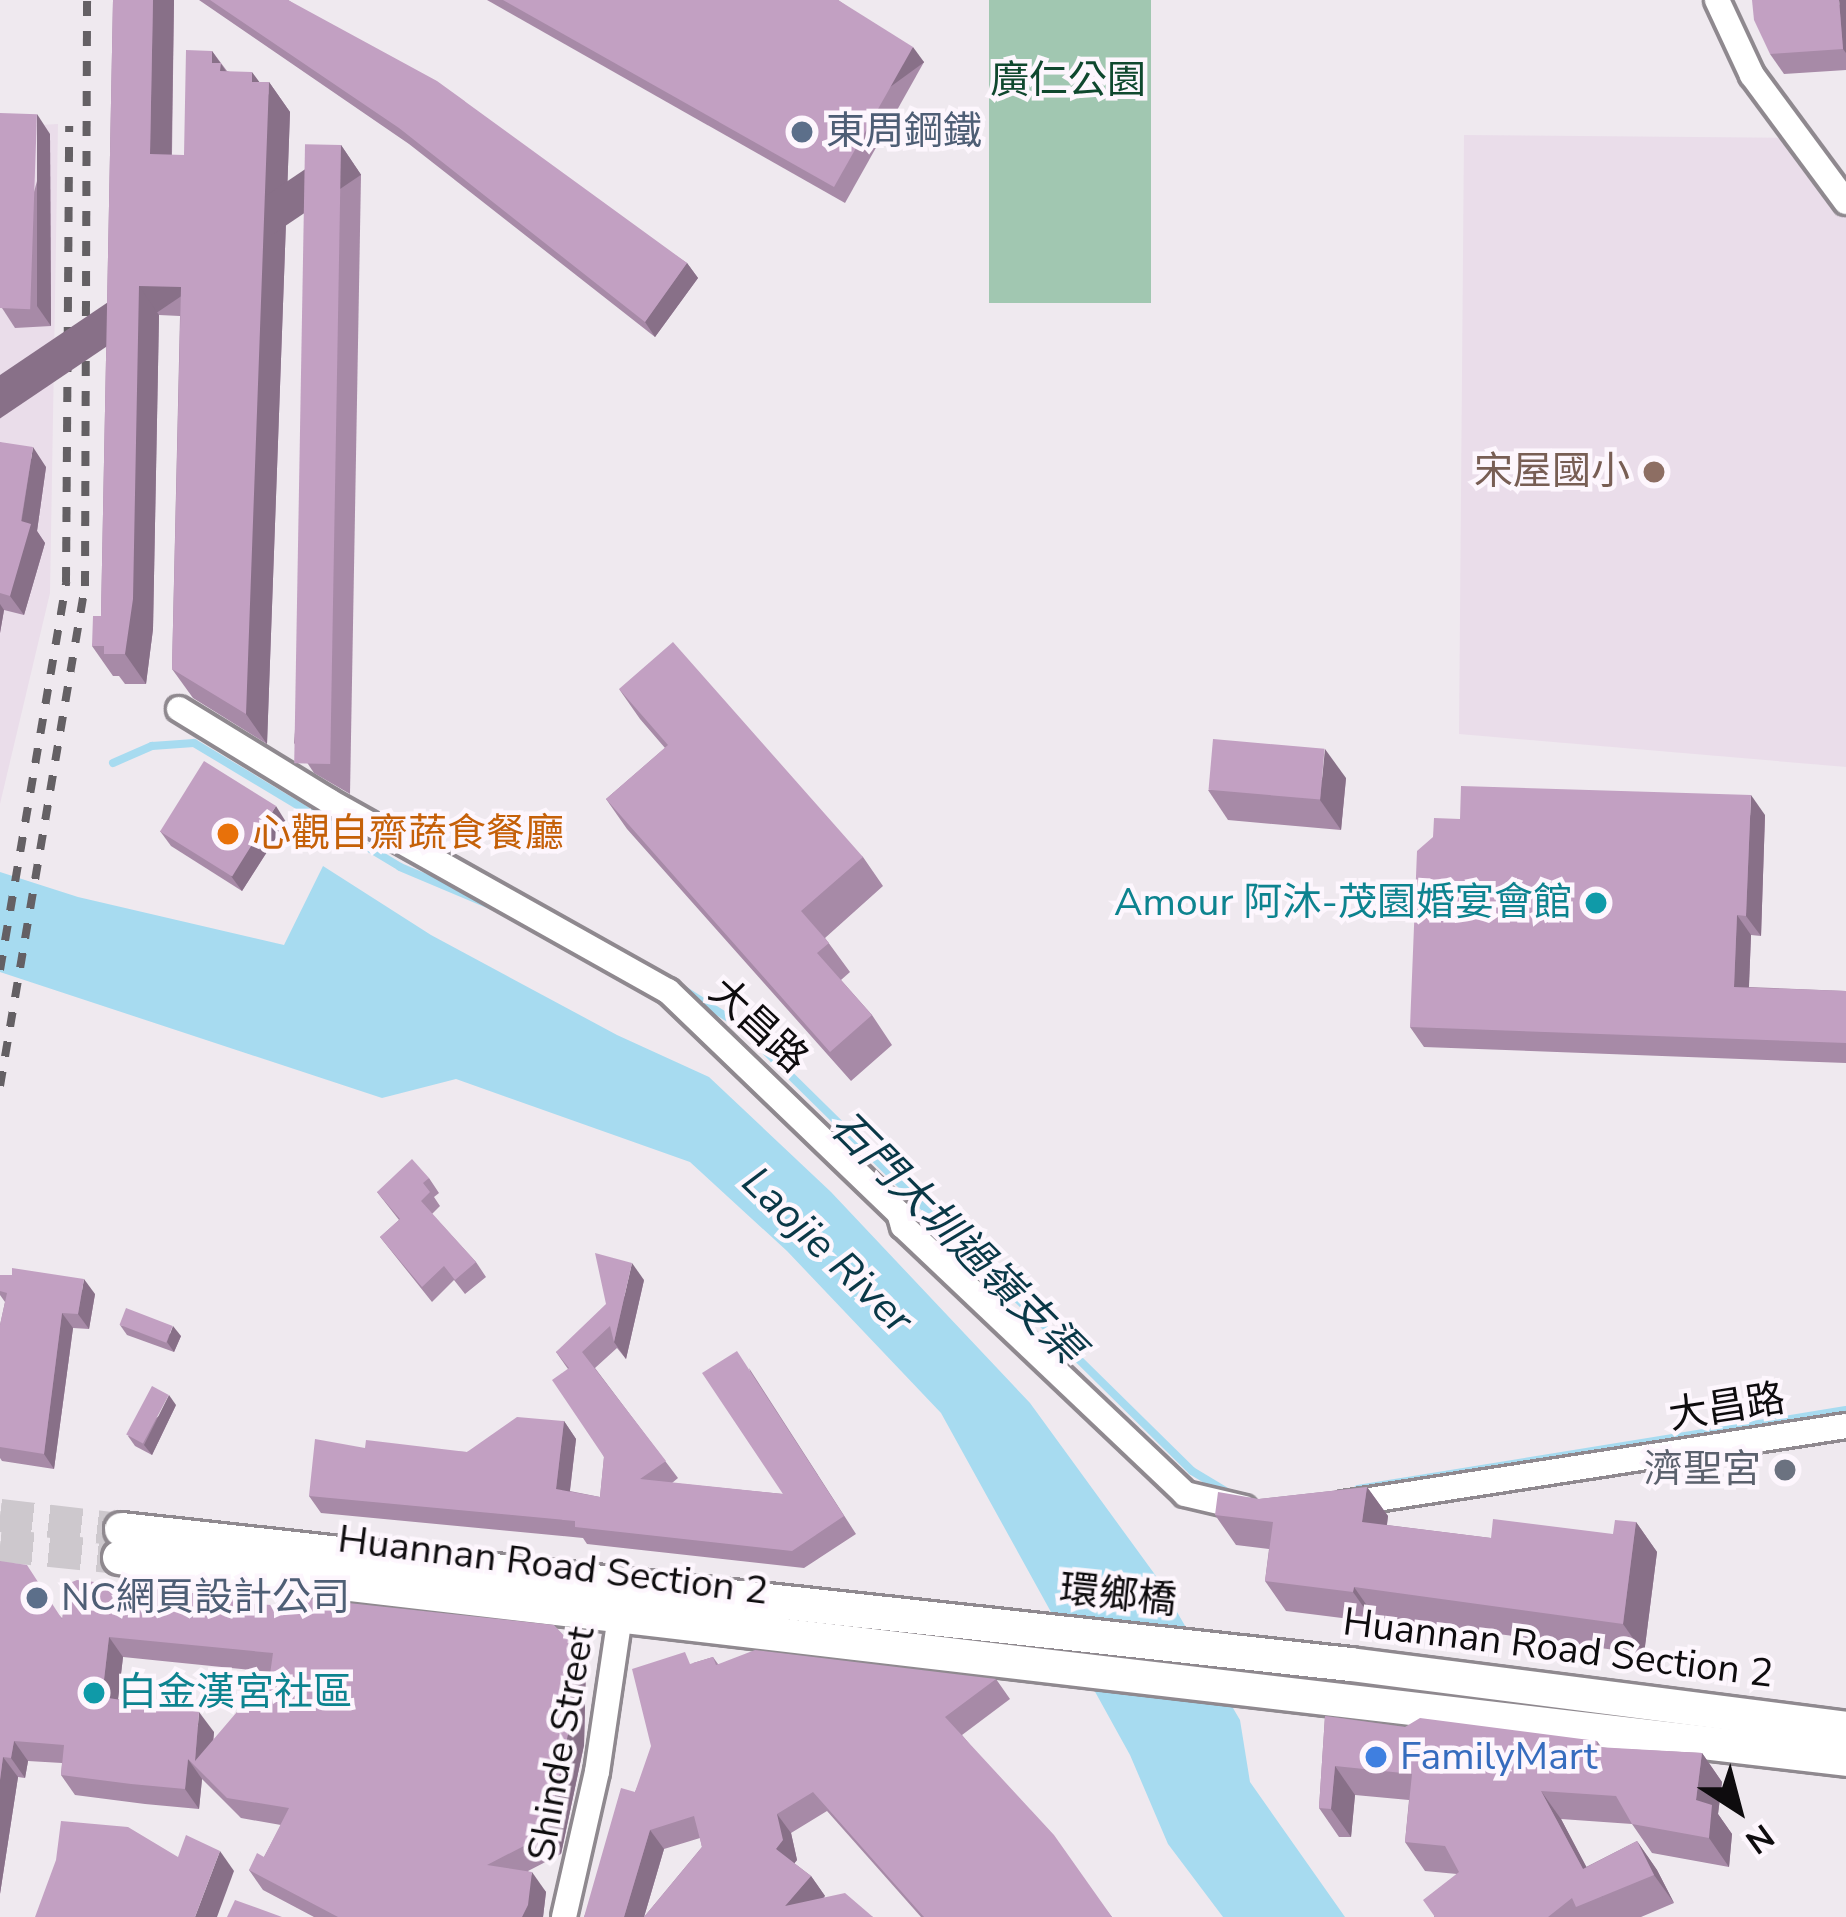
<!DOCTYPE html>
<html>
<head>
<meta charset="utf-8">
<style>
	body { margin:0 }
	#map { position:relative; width:1846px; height:1917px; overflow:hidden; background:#efe9ef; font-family:"Nunito Sans","Noto Sans TC",sans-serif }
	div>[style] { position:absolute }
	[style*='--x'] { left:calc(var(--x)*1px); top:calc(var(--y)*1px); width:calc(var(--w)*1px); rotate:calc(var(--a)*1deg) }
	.built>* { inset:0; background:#eaddea }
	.green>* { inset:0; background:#a1c7b1; transform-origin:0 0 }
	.water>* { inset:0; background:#a7dbf0 }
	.stream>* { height:8px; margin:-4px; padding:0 4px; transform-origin:4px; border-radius:4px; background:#a7dbf0 }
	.secondary-tunnel>* { height:33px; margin-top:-16.5px; transform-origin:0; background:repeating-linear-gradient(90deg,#cdc8cd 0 33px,transparent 0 49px) }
	.roads { filter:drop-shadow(3px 0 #8f898f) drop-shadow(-3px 0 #8f898f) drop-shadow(0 3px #8f898f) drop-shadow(0 -3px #8f898f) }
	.street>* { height:24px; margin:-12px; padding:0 12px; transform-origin:12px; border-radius:12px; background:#fff }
	.secondary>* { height:33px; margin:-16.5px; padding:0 16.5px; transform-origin:16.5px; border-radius:16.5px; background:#fff }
	.rail>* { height:8px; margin-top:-4px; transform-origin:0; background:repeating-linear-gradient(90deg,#646064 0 15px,transparent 0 30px) }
	.wall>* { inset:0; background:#a78aa7 }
	.shaded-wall>* { inset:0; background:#887088; transform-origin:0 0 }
	.building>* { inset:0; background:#c2a0c2; transform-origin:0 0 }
	.dots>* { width:33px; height:33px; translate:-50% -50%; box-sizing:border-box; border:6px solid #fdf6fd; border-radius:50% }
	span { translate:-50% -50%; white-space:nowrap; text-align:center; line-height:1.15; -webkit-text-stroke:9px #fdf6fd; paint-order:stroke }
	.park-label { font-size:39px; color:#0f482e }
	.service-label { font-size:39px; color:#4e5e75 }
	.left { translate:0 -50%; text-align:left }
	.education-label { font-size:39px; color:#785e54 }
	.right { translate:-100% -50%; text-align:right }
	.food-label { font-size:39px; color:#c56008 }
	.culture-label { font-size:39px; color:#0d838f }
	.street-label { font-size:39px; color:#0e0c0e }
	.worship-label { font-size:39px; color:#5b616d }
	.shop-label { font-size:39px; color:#366cbe }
	.water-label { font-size:42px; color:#093847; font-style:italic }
	.north { position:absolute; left:1678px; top:1749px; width:120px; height:120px; -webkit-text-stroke:9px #fdf6fd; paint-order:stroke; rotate:144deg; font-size:33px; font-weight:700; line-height:48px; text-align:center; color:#0e0c0e }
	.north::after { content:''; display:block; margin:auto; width:42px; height:54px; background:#0e0c0e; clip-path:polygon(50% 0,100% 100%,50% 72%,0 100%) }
</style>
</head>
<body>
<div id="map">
	<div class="built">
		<div style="clip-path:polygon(58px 124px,50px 593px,0 804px,0 127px)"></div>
		<div style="clip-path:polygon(1464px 135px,1794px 138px,1846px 210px,1846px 767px,1459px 734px)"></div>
	</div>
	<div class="green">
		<div style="left:989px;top:0;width:162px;height:303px"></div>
	</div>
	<div class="water">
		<div style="clip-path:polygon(323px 866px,431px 935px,617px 1035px,709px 1077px,831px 1192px,1030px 1403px,1156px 1576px,1240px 1720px,1250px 1782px,1345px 1917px,1223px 1917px,1168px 1844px,1130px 1755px,941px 1413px,787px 1251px,690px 1162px,456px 1079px,382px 1098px,0 972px,0 872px,78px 897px,284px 945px)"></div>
	</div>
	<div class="stream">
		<div style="--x:113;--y:763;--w:43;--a:-23.6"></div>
		<div style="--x:152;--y:746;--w:42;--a:-4.1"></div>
		<div style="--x:194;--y:743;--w:240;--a:31"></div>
		<div style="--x:400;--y:867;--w:105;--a:22.9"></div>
		<div style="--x:676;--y:985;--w:73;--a:32.2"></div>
		<div style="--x:738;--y:1024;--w:637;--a:44.55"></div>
		<div style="--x:1192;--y:1471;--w:49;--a:30.8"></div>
		<div style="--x:1358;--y:1489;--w:494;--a:-9.2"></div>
	</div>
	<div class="secondary-tunnel">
		<div style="--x:0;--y:1515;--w:122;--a:6.6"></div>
		<div style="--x:0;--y:1545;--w:120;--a:5.8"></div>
	</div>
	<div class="roads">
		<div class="street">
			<div style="--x:1717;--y:0;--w:83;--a:65"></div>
			<div style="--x:1752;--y:75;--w:158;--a:53.5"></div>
			<div style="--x:179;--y:709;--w:176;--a:31.5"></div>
			<div style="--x:329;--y:801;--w:389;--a:29.3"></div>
			<div style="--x:668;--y:991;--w:320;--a:43.9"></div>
			<div style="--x:899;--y:1213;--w:14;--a:73"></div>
			<div style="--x:903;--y:1226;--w:389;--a:43.5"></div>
			<div style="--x:1185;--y:1494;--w:61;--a:13.3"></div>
			<div style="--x:1344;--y:1504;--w:508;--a:-8.83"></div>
			<div style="--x:564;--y:1917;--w:149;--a:-77.2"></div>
			<div style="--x:597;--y:1772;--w:172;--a:-81.6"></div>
		</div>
		<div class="secondary">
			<div style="--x:121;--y:1529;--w:1236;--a:6.27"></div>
			<div style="--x:1350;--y:1664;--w:500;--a:7.35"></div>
			<div style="--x:119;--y:1557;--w:1739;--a:6.67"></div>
		</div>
	</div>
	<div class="rail">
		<div style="--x:0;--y:970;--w:394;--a:-80.3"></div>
		<div style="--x:66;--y:582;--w:456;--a:-89.6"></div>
		<div style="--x:0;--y:1086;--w:507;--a:-80.35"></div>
		<div style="--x:85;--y:586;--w:586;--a:-89.8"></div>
	</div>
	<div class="wall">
		<div style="clip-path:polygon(113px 0,174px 0,172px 155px,184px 155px,212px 51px,227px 71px,259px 82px,269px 82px,290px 112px,267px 744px,193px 698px,172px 669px,180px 316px,159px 315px,153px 629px,146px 684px,125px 684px,119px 676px,113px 676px,92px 646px,101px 616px)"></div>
		<div style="clip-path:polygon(199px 0,288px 0,687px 263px,698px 278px,655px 337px,409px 144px)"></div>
		<div style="clip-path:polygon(487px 0,838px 0,924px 62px,845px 203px)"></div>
		<div style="clip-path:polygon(1846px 0,1846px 70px,1784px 74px,1770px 54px)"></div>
		<div style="clip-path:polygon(50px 134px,51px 326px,15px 328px,2px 308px)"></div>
		<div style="clip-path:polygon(341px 145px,361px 175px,350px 794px,314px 773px,294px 743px)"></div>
		<div style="clip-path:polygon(0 442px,46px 467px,37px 531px,45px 543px,24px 615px,4px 610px,0 633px)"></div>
		<div style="clip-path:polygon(619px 689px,863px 857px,883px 886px,825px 938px,850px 972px,841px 980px,872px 1015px,892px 1045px,851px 1081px,627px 829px,606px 799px,665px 748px,640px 719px)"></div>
		<div style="clip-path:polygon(1346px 778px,1341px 830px,1228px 820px,1208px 790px)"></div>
		<div style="clip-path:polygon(1765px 815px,1761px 936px,1751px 935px,1749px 987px,1846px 991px,1846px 1063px,1424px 1047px,1410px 1027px,1460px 819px)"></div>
		<div style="clip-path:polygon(286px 822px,242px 891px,171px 846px,160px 831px)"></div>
		<div style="clip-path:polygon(429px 1178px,439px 1193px,434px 1197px,440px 1206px,432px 1214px,476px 1262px,486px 1277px,465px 1294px,454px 1280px,432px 1302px,380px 1237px,399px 1220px,377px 1192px)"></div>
		<div style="clip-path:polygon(0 1275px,95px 1294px,89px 1329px,73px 1328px,54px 1469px,2px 1461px,0 1458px,0 1325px,5px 1302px,0 1295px)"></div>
		<div style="clip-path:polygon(644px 1280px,626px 1359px,617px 1348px,595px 1368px,678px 1478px,672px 1483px,783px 1494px,749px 1368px,856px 1534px,804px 1568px,587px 1544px,583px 1538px,321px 1513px,309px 1496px,365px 1448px,467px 1452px,564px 1421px,576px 1439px,570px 1491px,600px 1497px,604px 1457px,568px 1369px,556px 1352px)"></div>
		<div style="clip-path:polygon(120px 1325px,181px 1336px,174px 1352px,127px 1335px)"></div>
		<div style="clip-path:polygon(176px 1405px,152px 1455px,135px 1446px,128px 1436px)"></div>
		<div style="clip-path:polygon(1367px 1487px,1388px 1516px,1387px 1525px,1491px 1538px,1613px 1534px,1636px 1522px,1657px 1552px,1644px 1654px,1375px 1617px,1374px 1622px,1286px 1611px,1265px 1581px,1269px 1549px,1236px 1545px,1215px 1515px,1259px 1499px)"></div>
		<div style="clip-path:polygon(evenodd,0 1561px,62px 1618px,240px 1603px,572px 1644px,586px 1664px,584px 1745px,561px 1854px,528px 1871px,546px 1892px,543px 1917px,314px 1917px,263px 1890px,249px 1870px,264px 1857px,281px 1825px,241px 1818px,202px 1779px,199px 1809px,145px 1804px,75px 1795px,61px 1775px,62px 1763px,28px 1761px,25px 1778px,18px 1777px,0 1894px,0 1561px,123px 1657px,270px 1672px,265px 1710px,213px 1741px,214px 1732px,118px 1699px,123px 1657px)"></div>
		<div style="clip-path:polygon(evenodd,713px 1657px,718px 1664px,996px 1679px,1010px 1699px,962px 1735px,1112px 1917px,921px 1917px,827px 1811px,791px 1833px,797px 1860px,794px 1863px,811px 1876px,825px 1896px,823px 1897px,873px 1917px,584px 1917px,635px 1792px,693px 1663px,713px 1657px,700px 1838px,702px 1847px,644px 1917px,664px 1849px,700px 1838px)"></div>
		<div style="clip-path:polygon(1325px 1716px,1405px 1727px,1597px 1741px,1602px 1748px,1702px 1753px,1722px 1782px,1718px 1814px,1732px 1834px,1729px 1867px,1652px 1853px,1632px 1824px,1561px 1819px,1586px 1867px,1637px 1841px,1657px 1870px,1674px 1903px,1641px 1917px,1434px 1917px,1457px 1874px,1425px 1871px,1405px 1842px,1409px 1800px,1355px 1795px,1351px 1837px,1339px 1837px,1319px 1808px)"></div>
	</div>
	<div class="shaded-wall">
		<div style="clip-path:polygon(153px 0,174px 0,171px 184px,150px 154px)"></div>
		<div style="clip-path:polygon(1839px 0,1846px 0,1846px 53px,1843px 49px)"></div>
		<div style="left:913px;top:47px;width:19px;height:161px;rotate:54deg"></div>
		<div style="clip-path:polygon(212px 51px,241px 93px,212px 63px)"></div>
		<div style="clip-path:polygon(252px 72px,269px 95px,269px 82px,290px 112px,267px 744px,246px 714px)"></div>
		<div style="clip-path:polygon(37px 114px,50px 134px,51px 326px,37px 306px)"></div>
		<div style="left:341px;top:145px;width:36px;height:619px;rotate:56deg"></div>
		<div style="clip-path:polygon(687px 263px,698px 278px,655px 337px,645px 322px)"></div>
		<div style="clip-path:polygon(139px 286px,159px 315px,153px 629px,146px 684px,125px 654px)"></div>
		<div style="clip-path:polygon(33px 447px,46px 467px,37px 531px,45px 543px,24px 615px,10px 596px)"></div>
		<div style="clip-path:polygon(0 604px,4px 610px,0 633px)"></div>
		<div style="clip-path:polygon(1325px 749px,1346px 778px,1341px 830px,1320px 800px)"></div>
		<div style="clip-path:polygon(1751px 795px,1765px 815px,1761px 936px,1746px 916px)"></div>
		<div style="clip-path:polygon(276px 806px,286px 822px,242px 891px,231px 876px)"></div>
		<div style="clip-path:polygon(1737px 915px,1751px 935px,1748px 1007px,1734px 987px)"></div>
		<div style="clip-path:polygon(632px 1263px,644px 1280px,626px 1359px,614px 1342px)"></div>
		<div style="clip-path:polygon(84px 1279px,95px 1294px,89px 1329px,78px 1314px)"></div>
		<div style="clip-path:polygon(62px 1313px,73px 1328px,54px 1469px,44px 1454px)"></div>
		<div style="clip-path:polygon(173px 1326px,181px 1336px,174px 1352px,167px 1342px)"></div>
		<div style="clip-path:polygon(169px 1395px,176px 1405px,152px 1455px,144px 1445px)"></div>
		<div style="clip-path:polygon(564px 1421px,576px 1439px,568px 1506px,556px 1489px)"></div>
		<div style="clip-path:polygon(1367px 1487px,1388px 1516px,1383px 1552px,1362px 1522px)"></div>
		<div style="clip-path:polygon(1636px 1522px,1657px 1552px,1644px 1654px,1623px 1624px)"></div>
		<div style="clip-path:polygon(1354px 1587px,1375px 1617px,1374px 1622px,1353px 1592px)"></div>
		<div style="clip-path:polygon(109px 1637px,123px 1657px,116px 1717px,102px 1697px)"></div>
		<div style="clip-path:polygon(572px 1644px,586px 1664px,584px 1745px,561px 1854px,547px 1834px)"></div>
		<div style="clip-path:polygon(199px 1712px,214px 1732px,210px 1781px,195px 1761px)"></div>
		<div style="clip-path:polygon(14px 1741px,28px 1761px,25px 1778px,11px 1758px)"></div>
		<div style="clip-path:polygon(1702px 1753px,1722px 1782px,1718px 1814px,1732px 1834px,1729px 1867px,1709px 1838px,1696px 1800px)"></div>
		<div style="clip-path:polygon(3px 1757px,18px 1777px,0 1894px,0 1780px)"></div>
		<div style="clip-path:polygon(188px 1759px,202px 1779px,199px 1809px,185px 1789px)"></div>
		<div style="clip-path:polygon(1335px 1766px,1355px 1795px,1351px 1837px,1331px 1809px)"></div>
		<div style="clip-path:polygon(1541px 1791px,1561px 1819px,1603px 1898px,1583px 1869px)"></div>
		<div style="clip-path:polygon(777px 1814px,791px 1833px,797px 1860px,790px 1869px,776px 1849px)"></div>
		<div style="clip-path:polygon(650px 1830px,664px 1849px,644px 1917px,624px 1917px)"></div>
		<div style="clip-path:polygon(1637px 1841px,1657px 1870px,1674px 1903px,1654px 1875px)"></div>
		<div style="clip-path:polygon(220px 1851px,234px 1871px,217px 1917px,195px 1917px)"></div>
		<div style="clip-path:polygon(532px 1872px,546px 1892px,543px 1917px,522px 1917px)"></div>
		<div style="clip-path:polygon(811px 1876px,825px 1896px,806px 1917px,785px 1906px)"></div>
	</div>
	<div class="building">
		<div style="clip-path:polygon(113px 0,153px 0,150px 154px,184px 155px,186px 50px,212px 51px,212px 63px,221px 63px,220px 71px,252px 72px,252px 82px,269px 82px,246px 714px,172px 669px,181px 287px,139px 286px,133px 599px,125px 654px,104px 654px,104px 646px,92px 646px,93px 616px,101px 616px)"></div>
		<div style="clip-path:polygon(210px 0,288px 0,437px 81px,687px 263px,645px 322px,399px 128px)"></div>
		<div style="clip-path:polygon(503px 0,838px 0,913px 47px,834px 187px)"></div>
		<div style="clip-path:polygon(1752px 0,1839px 0,1843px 49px,1770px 54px,1754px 20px)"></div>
		<div style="left:0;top:113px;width:37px;height:195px;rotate:2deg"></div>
		<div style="left:341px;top:145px;width:619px;height:36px;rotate:91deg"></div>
		<div style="clip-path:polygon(0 442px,33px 447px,21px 521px,31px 524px,10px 596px,0 593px)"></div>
		<div style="clip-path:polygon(673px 642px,863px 857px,801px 911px,829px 943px,817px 953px,872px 1015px,830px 1052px,606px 799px,668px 745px,619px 689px)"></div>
		<div style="left:1213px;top:739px;width:112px;height:51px;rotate:5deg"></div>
		<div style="left:204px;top:761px;width:85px;height:83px;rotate:32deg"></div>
		<div style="clip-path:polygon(1461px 786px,1751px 795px,1746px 916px,1737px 915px,1734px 987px,1846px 991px,1846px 1043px,1410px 1027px,1417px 851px,1433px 837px,1434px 818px,1460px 819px)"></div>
		<div style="clip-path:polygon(412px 1159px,429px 1178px,423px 1183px,430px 1192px,421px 1201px,476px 1262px,455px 1280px,444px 1266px,422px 1287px,380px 1237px,400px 1219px,377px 1192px)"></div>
		<div style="clip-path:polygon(595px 1253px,632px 1263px,614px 1342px,610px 1326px,582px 1352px,666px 1461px,640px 1479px,783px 1494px,702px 1373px,737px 1351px,844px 1516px,792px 1551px,575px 1527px,575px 1521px,309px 1496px,315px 1439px,365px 1448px,366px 1440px,467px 1452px,517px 1417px,564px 1421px,556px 1489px,600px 1497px,604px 1457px,552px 1380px,569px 1368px,556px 1352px,606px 1304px)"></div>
		<div style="clip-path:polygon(12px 1268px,84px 1279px,78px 1314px,62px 1313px,44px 1454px,0 1447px,0 1325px,7px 1293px,0 1291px,0 1275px,12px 1275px)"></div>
		<div style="left:126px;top:1308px;width:50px;height:18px;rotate:21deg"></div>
		<div style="left:152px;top:1386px;width:19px;height:55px;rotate:28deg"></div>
		<div style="clip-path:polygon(1367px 1487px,1362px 1522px,1491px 1538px,1493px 1519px,1613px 1534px,1615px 1520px,1636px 1522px,1623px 1624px,1354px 1587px,1353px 1592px,1265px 1581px,1273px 1522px,1215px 1515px,1218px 1492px,1259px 1499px)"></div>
		<div style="clip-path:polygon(evenodd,0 1561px,27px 1565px,62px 1619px,67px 1584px,77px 1580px,237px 1598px,236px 1603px,290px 1606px,292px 1597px,554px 1625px,572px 1644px,570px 1725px,547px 1834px,487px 1865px,532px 1872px,528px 1905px,522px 1917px,338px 1917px,249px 1870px,257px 1853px,264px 1857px,289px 1808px,227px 1798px,188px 1759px,185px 1789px,131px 1784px,61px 1775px,64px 1745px,14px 1741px,11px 1758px,3px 1757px,0 1780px,0 1561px,109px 1637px,273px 1653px,265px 1710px,242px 1706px,195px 1761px,199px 1712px,102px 1697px,109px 1637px)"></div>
		<div style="clip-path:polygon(755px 1650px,996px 1679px,945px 1717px,1054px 1835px,1112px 1917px,924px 1917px,813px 1792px,777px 1814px,783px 1840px,776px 1849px,811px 1876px,785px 1906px,845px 1893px,873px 1917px,644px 1917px,702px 1847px,694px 1816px,650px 1830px,624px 1917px,584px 1917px,621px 1788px,635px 1792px,651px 1746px,632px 1669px,685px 1652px,690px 1664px,713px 1657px,716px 1665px)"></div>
		<div style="clip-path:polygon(1325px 1716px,1405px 1727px,1420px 1718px,1597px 1741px,1597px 1747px,1702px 1753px,1696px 1800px,1712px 1805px,1709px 1838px,1632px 1824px,1616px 1796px,1541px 1791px,1583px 1869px,1637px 1841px,1654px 1875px,1576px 1907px,1572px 1898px,1548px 1917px,1435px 1917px,1423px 1900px,1459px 1872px,1445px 1846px,1405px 1842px,1412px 1774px,1335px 1766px,1331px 1809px,1319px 1808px)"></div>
		<div style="clip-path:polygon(61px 1821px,128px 1827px,178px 1857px,186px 1835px,220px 1851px,195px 1917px,35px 1917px,56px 1860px)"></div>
		<div style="clip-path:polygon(235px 1900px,282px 1917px,227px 1917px)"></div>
	</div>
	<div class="dots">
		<div style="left:802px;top:132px;background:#5c6f8a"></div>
		<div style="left:1654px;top:472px;background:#8d6e63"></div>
		<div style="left:228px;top:834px;background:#e8710a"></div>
		<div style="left:1596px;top:903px;background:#0f9aa8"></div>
		<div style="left:1785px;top:1470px;background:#6b7280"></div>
		<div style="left:37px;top:1598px;background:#5c6f8a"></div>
		<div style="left:94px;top:1693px;background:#0f9aa8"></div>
		<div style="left:1376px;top:1757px;background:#3f7fe0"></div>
	</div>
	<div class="park-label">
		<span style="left:1068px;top:81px">廣仁公園</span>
	</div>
	<div class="service-label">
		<span class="left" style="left:826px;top:132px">東周鋼鐵</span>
		<span class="left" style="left:61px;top:1598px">NC網頁設計公司</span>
	</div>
	<div class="education-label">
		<span class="right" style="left:1630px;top:472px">宋屋國小</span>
	</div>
	<div class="food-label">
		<span class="left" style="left:252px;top:834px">心觀自齋蔬食餐廳</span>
	</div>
	<div class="culture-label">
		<span class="right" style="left:1572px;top:903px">Amour 阿沐-茂園婚宴會館</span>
		<span class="left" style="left:118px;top:1693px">白金漢宮社區</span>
	</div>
	<div class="street-label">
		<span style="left:758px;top:1026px;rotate:43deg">大昌路</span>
		<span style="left:1727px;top:1408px;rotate:-9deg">大昌路</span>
		<span style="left:553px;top:1566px;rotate:7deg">Huannan Road Section 2</span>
		<span style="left:1118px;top:1596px;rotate:6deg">環鄉橋</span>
		<span style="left:1558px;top:1649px;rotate:7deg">Huannan Road Section 2</span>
		<span style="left:562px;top:1744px;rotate:-80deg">Shinde Street</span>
	</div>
	<div class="worship-label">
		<span class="right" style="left:1761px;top:1470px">濟聖宮</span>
	</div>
	<div class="shop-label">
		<span class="left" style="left:1400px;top:1757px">FamilyMart</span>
	</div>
	<div class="water-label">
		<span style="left:956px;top:1238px;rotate:45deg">石門大圳過嶺支渠</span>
		<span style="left:827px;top:1251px;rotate:44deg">Laojie River</span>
	</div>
	<div class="north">N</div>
</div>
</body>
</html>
